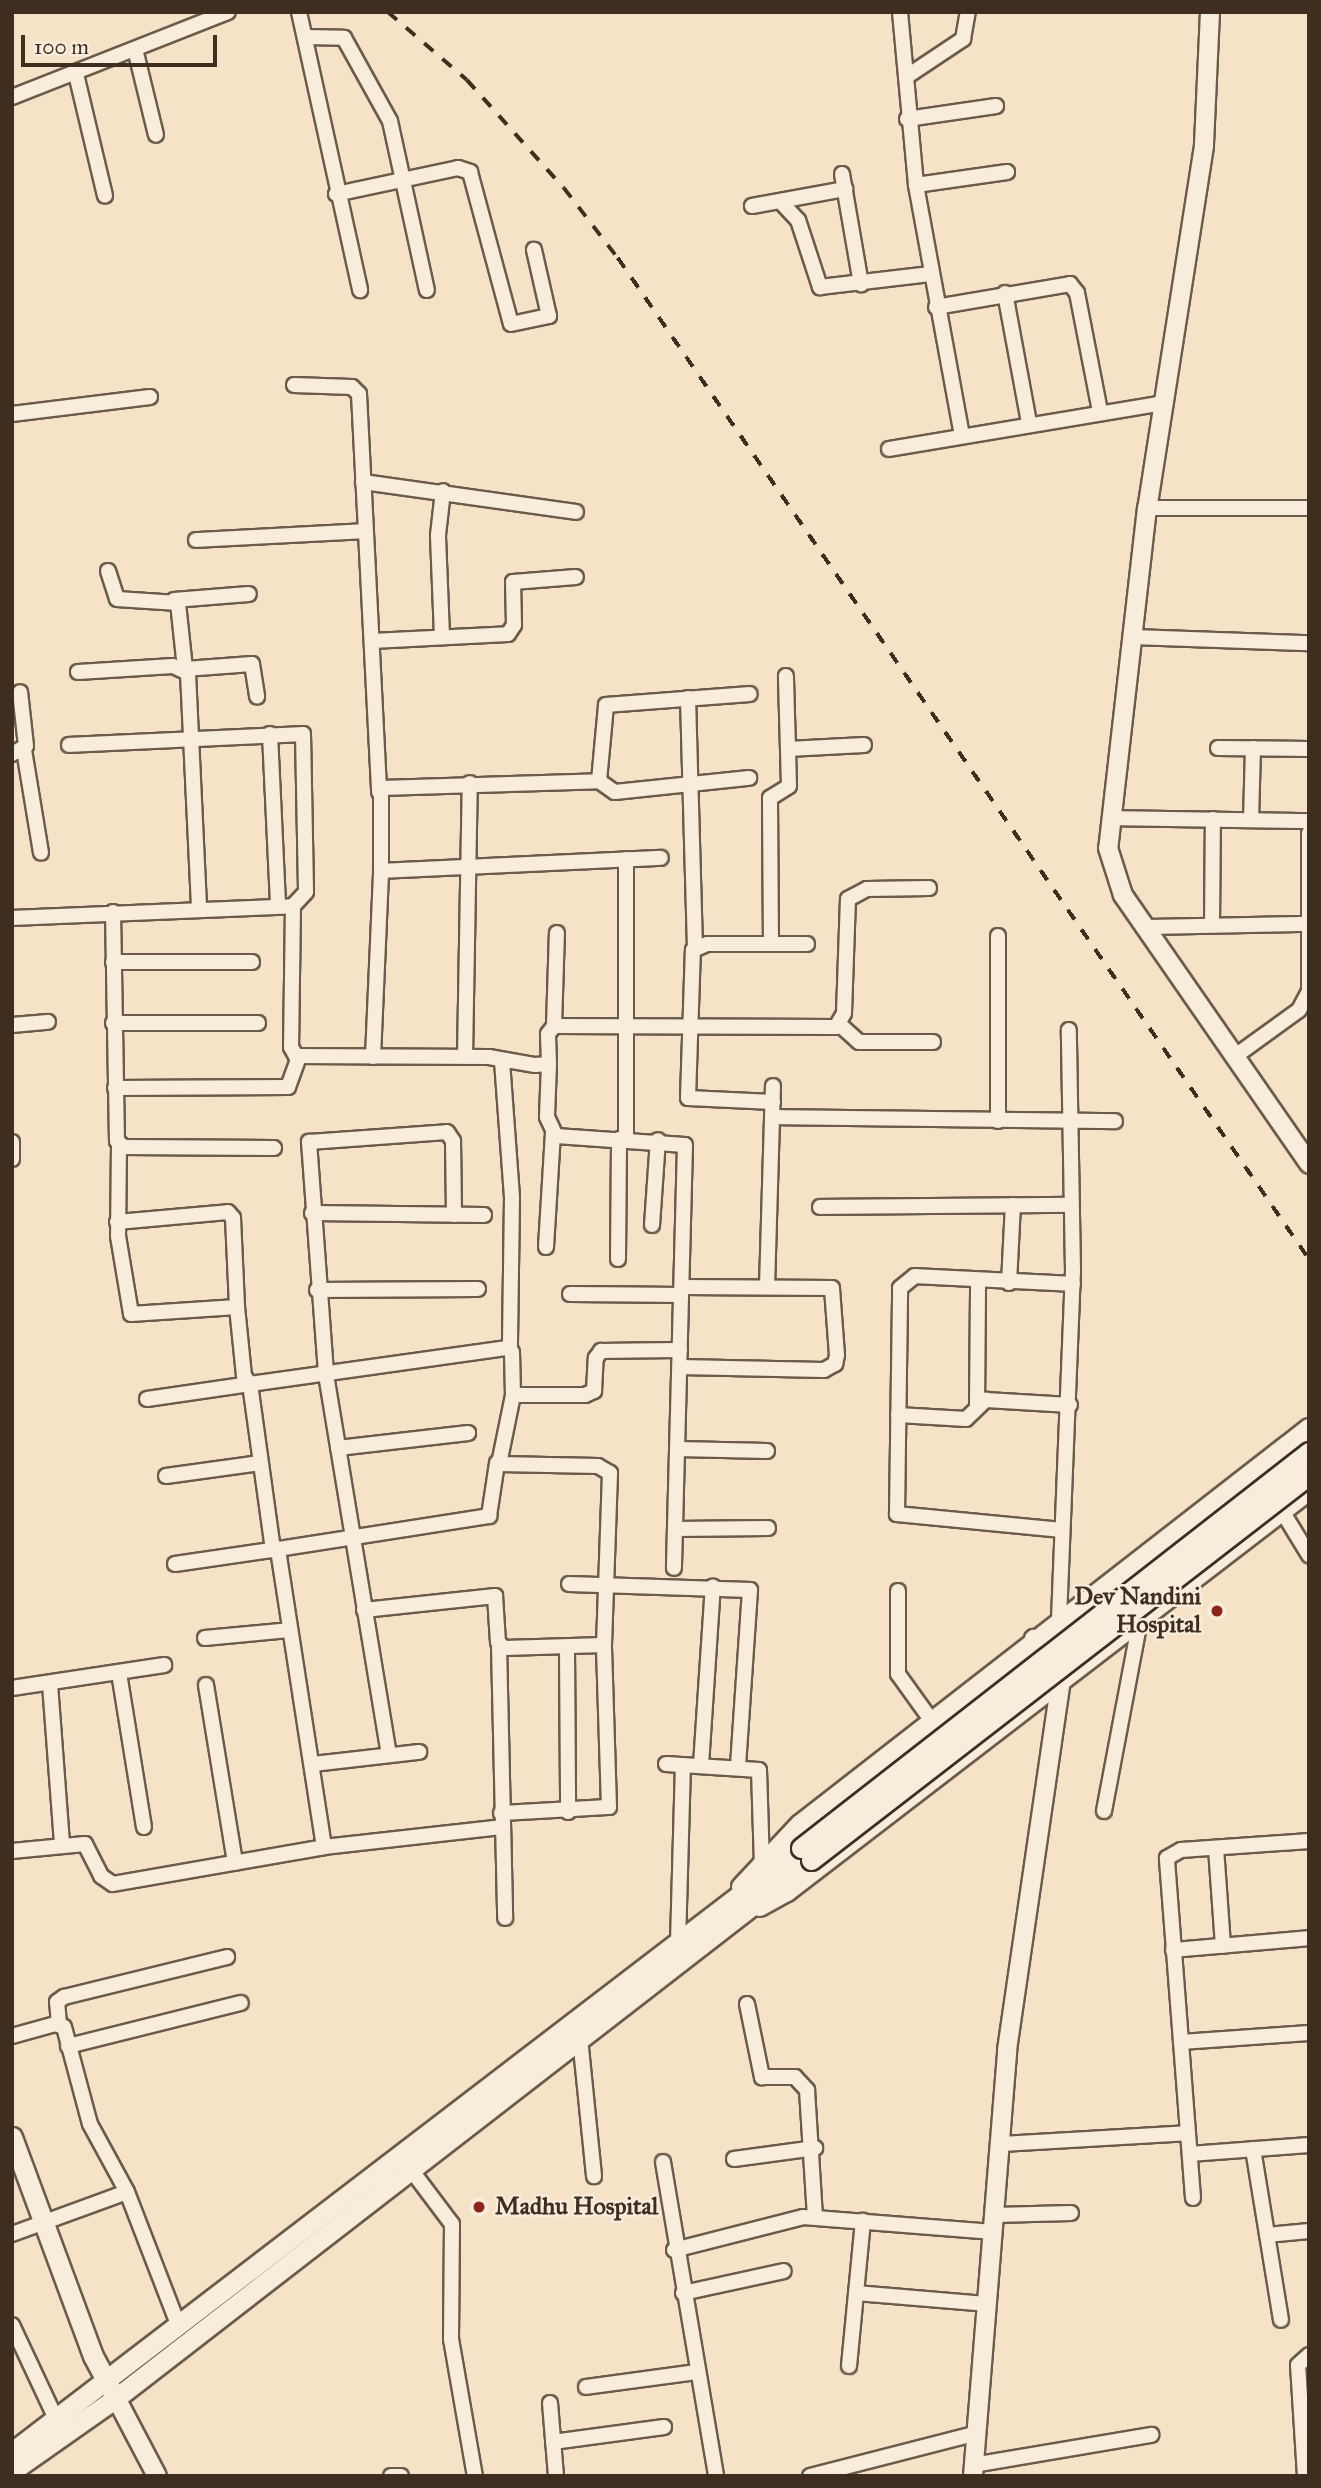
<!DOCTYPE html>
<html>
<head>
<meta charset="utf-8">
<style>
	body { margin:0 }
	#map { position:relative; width:1321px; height:2488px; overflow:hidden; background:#f5e2c7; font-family:"IM FELL Great Primer",serif }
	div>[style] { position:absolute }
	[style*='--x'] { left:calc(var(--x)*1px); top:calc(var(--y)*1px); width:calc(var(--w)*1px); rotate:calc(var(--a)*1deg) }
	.roads { filter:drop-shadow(2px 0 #6c5b4a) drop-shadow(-2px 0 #6c5b4a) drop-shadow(0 2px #6c5b4a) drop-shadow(0 -2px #6c5b4a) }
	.minor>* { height:14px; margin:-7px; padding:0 7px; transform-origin:7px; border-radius:7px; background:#f8ecdb }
	.tertiary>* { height:18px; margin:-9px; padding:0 9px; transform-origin:9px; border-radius:9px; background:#f8ecdb }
	.secondary>* { height:19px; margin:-9.5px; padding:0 9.5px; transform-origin:9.5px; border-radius:9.5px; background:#f8ecdb }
	.rail>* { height:3.5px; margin-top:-1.75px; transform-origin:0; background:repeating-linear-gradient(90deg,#3f2e20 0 12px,transparent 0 24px) }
	.bridges { filter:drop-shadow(2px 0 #3f2e20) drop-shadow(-2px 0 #3f2e20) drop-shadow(0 2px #3f2e20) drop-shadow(0 -2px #3f2e20) }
	.secondary-bridge>* { height:19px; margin:-9.5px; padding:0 9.5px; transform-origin:9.5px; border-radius:9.5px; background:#f8ecdb }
	.dots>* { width:19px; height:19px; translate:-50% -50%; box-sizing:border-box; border:4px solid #f8ecdb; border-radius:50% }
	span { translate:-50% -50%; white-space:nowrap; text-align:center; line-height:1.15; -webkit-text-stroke:5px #f8ecdb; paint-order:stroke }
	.poi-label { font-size:24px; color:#3f2e20; font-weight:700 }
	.right { translate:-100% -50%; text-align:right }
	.left { translate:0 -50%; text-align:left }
	.frame { position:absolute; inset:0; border:14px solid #3f2e20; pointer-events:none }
	.scale { position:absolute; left:21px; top:35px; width:196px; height:32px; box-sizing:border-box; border:4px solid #3f2e20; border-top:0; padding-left:9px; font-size:21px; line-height:24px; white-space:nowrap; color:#3f2e20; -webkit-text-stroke:5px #f8ecdb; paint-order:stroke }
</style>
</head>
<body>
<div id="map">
	<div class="roads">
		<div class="minor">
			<div style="--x:299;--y:12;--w:285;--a:77.6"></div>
			<div style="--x:900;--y:12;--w:174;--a:84.7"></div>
			<div style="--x:916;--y:185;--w:255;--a:79.6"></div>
			<div style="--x:305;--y:37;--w:39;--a:1"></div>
			<div style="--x:344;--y:38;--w:95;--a:61"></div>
			<div style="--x:390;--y:121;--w:173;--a:77.7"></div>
			<div style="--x:136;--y:53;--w:84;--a:76.3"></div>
			<div style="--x:76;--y:74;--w:125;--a:76.6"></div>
			<div style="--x:906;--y:77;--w:69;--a:-33.7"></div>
			<div style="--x:963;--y:39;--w:27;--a:-80"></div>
			<div style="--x:12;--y:97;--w:232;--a:-21.5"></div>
			<div style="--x:907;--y:119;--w:90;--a:-8.3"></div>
			<div style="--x:842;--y:174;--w:112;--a:80.2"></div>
			<div style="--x:916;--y:185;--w:92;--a:-8.1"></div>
			<div style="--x:336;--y:194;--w:125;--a:-12"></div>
			<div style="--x:458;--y:168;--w:13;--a:18"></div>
			<div style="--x:470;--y:172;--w:157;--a:74.9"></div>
			<div style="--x:511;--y:324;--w:39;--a:-12"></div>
			<div style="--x:549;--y:316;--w:68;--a:-102.8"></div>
			<div style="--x:780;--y:201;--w:26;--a:47"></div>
			<div style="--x:798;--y:220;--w:71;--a:71.8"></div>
			<div style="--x:820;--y:287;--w:111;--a:-6.7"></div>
			<div style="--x:752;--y:206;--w:95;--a:-10.4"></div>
			<div style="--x:1005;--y:293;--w:132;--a:79.5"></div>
			<div style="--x:936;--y:307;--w:136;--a:-9.7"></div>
			<div style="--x:1070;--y:284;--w:11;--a:52"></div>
			<div style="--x:1077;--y:293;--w:120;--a:79"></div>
			<div style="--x:294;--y:385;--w:58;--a:2"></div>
			<div style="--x:352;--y:387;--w:10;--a:45"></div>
			<div style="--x:359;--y:394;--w:399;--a:87.1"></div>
			<div style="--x:12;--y:414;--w:139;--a:-7"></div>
			<div style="--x:889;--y:449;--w:280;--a:-9.5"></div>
			<div style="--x:363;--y:482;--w:215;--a:8"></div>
			<div style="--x:1147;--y:508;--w:162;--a:0"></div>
			<div style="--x:196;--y:540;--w:169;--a:-3"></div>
			<div style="--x:108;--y:571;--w:29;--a:72"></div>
			<div style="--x:117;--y:599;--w:61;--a:3.8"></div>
			<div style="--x:178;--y:603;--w:66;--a:83.9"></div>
			<div style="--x:185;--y:669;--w:67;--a:-4.3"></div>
			<div style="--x:252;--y:664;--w:33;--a:81"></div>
			<div style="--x:174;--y:600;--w:75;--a:-4.6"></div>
			<div style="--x:442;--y:636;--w:101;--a:-92.3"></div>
			<div style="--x:438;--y:535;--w:44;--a:-83.5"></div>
			<div style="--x:1133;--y:637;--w:176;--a:2"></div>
			<div style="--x:372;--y:641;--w:136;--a:-2.9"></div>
			<div style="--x:508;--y:634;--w:11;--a:-56"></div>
			<div style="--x:514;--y:625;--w:43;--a:-91.3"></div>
			<div style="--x:513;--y:582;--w:63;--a:-4.5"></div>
			<div style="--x:78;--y:672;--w:95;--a:-3.6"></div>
			<div style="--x:173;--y:666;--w:17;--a:25"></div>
			<div style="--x:188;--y:673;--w:234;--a:87.3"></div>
			<div style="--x:688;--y:698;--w:249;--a:88.4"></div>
			<div style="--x:270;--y:734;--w:171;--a:87.3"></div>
			<div style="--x:69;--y:745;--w:234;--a:-2.7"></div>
			<div style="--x:303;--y:734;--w:158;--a:88.9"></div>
			<div style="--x:306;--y:892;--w:19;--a:133"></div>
			<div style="--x:1218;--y:748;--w:91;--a:0.6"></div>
			<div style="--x:788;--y:749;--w:76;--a:-3"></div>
			<div style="--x:24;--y:750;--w:104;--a:80.6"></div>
			<div style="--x:12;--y:754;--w:16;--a:-30"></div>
			<div style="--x:26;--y:746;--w:54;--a:-96.3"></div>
			<div style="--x:599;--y:781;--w:19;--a:35"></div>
			<div style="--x:615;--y:792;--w:135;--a:-6"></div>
			<div style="--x:1111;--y:818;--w:198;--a:0.9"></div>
			<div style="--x:1251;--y:820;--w:72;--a:-88.4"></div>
			<div style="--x:1309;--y:833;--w:156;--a:90"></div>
			<div style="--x:381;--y:871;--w:83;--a:-90"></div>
			<div style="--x:381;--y:788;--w:218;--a:-1.8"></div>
			<div style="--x:599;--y:781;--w:76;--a:-84.7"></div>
			<div style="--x:606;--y:705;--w:144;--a:-4.4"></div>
			<div style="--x:113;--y:912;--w:229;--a:89"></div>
			<div style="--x:117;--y:1141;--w:9;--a:41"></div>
			<div style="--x:124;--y:1147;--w:150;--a:0.4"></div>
			<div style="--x:12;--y:918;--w:281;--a:-2.4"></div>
			<div style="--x:293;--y:906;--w:141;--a:90.8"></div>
			<div style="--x:291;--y:1047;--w:10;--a:61"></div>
			<div style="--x:296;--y:1056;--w:193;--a:0.3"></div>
			<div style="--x:489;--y:1057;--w:47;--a:9.9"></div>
			<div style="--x:535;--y:1065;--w:14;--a:-4"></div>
			<div style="--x:549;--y:1064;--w:30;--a:-92"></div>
			<div style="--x:548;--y:1034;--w:10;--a:-53"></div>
			<div style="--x:554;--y:1026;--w:282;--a:0.2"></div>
			<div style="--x:836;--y:1027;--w:16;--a:-60"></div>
			<div style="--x:844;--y:1013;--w:114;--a:-88"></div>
			<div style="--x:848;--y:899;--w:21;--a:-28"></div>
			<div style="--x:867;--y:889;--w:62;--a:-0.9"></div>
			<div style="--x:1212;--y:925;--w:106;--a:-89.5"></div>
			<div style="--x:1143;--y:927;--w:162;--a:-1.1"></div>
			<div style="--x:998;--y:936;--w:185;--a:90"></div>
			<div style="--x:771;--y:944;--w:146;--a:-90.4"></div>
			<div style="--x:770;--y:798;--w:22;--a:-32"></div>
			<div style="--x:789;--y:786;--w:110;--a:-91.6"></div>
			<div style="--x:113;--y:962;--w:139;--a:0"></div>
			<div style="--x:113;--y:1023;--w:145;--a:0"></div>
			<div style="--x:839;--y:1024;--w:27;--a:42"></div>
			<div style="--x:859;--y:1042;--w:74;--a:0"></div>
			<div style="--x:12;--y:1025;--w:36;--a:-5"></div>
			<div style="--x:554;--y:1026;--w:93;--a:-88.2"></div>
			<div style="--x:373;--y:1057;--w:186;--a:-87.5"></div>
			<div style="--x:381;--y:871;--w:280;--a:-2.7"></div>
			<div style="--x:465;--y:1057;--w:274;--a:-89"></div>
			<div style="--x:1234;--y:1057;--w:80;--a:-35.9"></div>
			<div style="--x:1299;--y:1010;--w:21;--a:-62"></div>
			<div style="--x:502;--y:1061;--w:137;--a:85.8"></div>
			<div style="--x:512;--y:1198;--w:151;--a:90.8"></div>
			<div style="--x:549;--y:1064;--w:53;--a:92.2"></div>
			<div style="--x:547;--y:1117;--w:21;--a:65"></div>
			<div style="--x:556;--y:1136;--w:129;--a:4"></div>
			<div style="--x:685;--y:1145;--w:423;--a:91.5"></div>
			<div style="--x:115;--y:1088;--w:173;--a:-0.3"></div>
			<div style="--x:288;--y:1087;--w:32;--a:-70"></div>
			<div style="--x:773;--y:1102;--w:85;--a:-177.3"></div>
			<div style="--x:688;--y:1098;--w:148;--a:-88.1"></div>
			<div style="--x:693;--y:950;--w:15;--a:-23"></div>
			<div style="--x:707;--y:944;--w:100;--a:0"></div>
			<div style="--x:772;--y:1117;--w:343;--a:0.7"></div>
			<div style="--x:626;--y:1139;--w:280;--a:-90"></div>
			<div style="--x:12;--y:1142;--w:17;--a:90"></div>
			<div style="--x:119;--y:1144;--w:92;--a:90.6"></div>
			<div style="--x:118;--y:1236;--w:79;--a:80.5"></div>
			<div style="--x:131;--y:1314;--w:106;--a:-3.8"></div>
			<div style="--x:237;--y:1307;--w:69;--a:84.2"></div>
			<div style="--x:244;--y:1376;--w:10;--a:53"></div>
			<div style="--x:250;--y:1384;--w:260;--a:-8"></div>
			<div style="--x:507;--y:1348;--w:6;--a:39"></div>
			<div style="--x:512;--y:1352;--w:43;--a:88.7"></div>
			<div style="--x:513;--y:1395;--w:72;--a:0"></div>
			<div style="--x:585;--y:1395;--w:10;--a:-24"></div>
			<div style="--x:594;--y:1391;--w:33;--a:-87"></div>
			<div style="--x:596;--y:1358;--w:9;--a:-54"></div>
			<div style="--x:601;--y:1351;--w:79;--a:-0.7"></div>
			<div style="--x:820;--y:1207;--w:251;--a:-0.5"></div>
			<div style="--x:312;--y:1213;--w:172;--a:0.7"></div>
			<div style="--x:117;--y:1222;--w:111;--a:-5.1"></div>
			<div style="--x:228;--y:1212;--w:8;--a:50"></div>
			<div style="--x:233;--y:1218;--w:89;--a:87.4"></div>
			<div style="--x:652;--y:1225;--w:85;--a:-86"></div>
			<div style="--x:546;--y:1247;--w:114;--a:-86.5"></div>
			<div style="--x:618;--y:1259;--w:120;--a:-89.5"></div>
			<div style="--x:1009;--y:1283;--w:78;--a:-87.1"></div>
			<div style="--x:767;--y:1287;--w:201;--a:-88.3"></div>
			<div style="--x:317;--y:1290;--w:161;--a:-0.4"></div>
			<div style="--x:570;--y:1294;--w:111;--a:0.5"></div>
			<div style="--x:680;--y:1367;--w:144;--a:1.2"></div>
			<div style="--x:824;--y:1370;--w:13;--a:-29"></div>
			<div style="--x:835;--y:1364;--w:9;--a:-77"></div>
			<div style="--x:837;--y:1355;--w:67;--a:-94.3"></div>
			<div style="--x:832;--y:1288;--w:150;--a:-179.6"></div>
			<div style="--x:147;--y:1399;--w:104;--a:-8.3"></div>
			<div style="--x:250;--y:1384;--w:168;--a:82.1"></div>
			<div style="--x:977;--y:1406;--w:125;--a:-89.5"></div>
			<div style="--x:898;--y:1415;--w:68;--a:3.4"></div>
			<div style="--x:966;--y:1419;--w:28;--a:-44"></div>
			<div style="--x:986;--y:1400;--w:84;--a:3.4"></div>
			<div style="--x:338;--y:1448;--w:131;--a:-6.6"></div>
			<div style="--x:678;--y:1449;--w:89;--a:1.3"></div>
			<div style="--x:166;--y:1476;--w:95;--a:-7.9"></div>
			<div style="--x:1282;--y:1511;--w:52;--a:58.5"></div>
			<div style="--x:675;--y:1529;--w:93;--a:-0.6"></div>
			<div style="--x:1062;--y:1530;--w:166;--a:-174.5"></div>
			<div style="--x:897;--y:1514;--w:226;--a:-89.2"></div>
			<div style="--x:900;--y:1288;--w:19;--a:-39"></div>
			<div style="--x:915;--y:1276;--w:158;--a:2.9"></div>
			<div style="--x:175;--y:1564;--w:104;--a:-8.3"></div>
			<div style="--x:569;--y:1584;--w:181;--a:1.9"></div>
			<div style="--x:750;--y:1590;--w:176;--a:93.9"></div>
			<div style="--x:898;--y:1591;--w:83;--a:90"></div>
			<div style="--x:898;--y:1674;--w:57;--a:54.3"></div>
			<div style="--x:364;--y:1610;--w:132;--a:-6.1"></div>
			<div style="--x:495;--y:1596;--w:46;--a:86.3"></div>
			<div style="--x:498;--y:1642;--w:8;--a:45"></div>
			<div style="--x:504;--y:1648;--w:100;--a:-1.7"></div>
			<div style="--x:604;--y:1645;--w:172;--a:-88"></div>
			<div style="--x:610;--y:1473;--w:14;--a:-150"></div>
			<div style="--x:598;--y:1466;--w:99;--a:-178.8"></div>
			<div style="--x:499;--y:1464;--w:70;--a:-78.5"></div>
			<div style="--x:1059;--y:1619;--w:348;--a:-87.7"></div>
			<div style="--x:1073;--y:1271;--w:241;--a:-91"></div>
			<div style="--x:205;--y:1638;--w:84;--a:-5.4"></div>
			<div style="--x:499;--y:1645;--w:273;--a:88.7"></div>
			<div style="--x:567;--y:1649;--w:163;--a:89.6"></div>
			<div style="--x:119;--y:1673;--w:156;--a:80.8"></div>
			<div style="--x:50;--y:1684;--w:161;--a:85.7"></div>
			<div style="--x:206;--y:1685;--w:180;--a:80.7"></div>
			<div style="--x:12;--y:1688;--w:154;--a:-8.6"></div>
			<div style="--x:389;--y:1755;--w:387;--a:-99.4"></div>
			<div style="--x:326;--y:1373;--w:232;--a:-94.2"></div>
			<div style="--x:309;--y:1142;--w:138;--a:-4.1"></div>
			<div style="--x:447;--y:1132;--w:11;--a:56"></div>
			<div style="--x:453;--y:1141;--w:74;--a:89.2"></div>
			<div style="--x:313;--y:1764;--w:107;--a:-6.5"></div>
			<div style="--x:666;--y:1764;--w:93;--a:3.7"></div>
			<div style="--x:759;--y:1770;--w:94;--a:88.2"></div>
			<div style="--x:701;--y:1765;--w:179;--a:-86.2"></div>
			<div style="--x:1104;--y:1811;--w:193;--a:-79.3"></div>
			<div style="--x:501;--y:1813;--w:108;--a:-3.2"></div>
			<div style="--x:609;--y:1807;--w:162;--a:-91.8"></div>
			<div style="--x:324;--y:1847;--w:302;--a:-98.8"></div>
			<div style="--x:278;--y:1549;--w:214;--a:-8.9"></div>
			<div style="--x:489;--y:1516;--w:54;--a:-81.4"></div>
			<div style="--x:1216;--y:1848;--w:98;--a:85.9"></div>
			<div style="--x:12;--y:1851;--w:73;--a:-5.5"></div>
			<div style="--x:85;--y:1844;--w:36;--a:63"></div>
			<div style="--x:101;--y:1876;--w:14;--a:34"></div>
			<div style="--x:113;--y:1884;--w:214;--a:-9.9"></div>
			<div style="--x:324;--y:1847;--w:178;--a:-6.4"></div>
			<div style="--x:678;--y:1943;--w:178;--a:-88.4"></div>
			<div style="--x:1173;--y:1950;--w:137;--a:-5"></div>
			<div style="--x:747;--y:2004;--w:75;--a:78.4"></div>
			<div style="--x:762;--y:2077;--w:33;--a:0"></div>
			<div style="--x:795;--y:2077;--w:18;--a:47"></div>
			<div style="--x:807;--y:2090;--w:127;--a:86.4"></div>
			<div style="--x:59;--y:2024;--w:22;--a:-95"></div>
			<div style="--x:57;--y:2002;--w:9;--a:-36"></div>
			<div style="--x:64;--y:1997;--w:168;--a:-13.8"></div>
			<div style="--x:575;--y:2033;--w:7;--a:45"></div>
			<div style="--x:580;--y:2038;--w:139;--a:84.2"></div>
			<div style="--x:12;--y:2036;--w:45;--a:-15.6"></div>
			<div style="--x:55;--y:2024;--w:9;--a:18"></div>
			<div style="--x:64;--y:2027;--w:100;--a:75"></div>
			<div style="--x:90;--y:2124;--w:77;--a:61.4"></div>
			<div style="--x:127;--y:2192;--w:145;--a:68.9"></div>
			<div style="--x:1181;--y:2042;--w:128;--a:-4"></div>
			<div style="--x:68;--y:2046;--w:178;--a:-14"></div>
			<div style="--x:1000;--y:2144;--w:188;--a:-3.3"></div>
			<div style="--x:1253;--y:2149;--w:173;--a:80.7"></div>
			<div style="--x:1190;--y:2154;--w:119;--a:-4.3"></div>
			<div style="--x:734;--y:2159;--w:82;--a:-7.7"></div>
			<div style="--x:663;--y:2162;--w:318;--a:80.4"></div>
			<div style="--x:406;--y:2163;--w:76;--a:53"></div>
			<div style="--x:452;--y:2224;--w:115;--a:90.5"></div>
			<div style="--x:451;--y:2339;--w:139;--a:80.1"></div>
			<div style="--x:1193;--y:2198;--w:341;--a:-94.4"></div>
			<div style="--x:1167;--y:1858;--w:16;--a:-30"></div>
			<div style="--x:1181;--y:1850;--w:128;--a:-4"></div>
			<div style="--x:995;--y:2215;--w:76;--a:-1.5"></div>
			<div style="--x:12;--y:2234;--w:122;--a:-20.1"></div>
			<div style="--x:1267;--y:2235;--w:42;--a:-5.4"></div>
			<div style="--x:674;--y:2250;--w:133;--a:-14.3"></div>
			<div style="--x:803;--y:2217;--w:191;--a:4.5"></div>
			<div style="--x:683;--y:2293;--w:103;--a:-12.3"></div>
			<div style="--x:856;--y:2293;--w:130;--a:4.8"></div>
			<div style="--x:12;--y:2325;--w:106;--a:64.9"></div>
			<div style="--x:849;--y:2366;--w:146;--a:-84.5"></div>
			<div style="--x:586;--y:2387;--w:112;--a:-7.7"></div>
			<div style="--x:550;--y:2403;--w:73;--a:85.3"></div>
			<div style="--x:553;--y:2442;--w:112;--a:-7.7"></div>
			<div style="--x:973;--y:2465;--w:181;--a:-9.6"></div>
			<div style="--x:391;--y:2476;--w:10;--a:0"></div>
			<div style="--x:810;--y:2476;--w:169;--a:-14.4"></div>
			<div style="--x:1305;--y:2476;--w:111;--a:-93.6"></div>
			<div style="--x:1298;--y:2365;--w:15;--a:-42"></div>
		</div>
		<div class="tertiary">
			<div style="--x:1210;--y:12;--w:134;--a:92.6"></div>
			<div style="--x:1204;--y:146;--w:366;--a:98.9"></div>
			<div style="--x:1147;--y:508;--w:342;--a:96.5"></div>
			<div style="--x:1108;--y:848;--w:49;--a:72.3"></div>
			<div style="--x:1123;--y:895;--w:327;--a:55.3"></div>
			<div style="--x:741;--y:1887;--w:86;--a:-46.9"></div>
			<div style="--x:800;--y:1824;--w:645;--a:-37.88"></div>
			<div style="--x:760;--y:1907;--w:31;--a:-29"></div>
			<div style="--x:787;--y:1892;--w:658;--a:-37.53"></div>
			<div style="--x:116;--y:2398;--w:88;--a:62.3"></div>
			<div style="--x:973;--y:2476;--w:427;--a:-85.4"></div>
			<div style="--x:1007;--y:2050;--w:372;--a:-81.7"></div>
			<div style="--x:1061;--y:1682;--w:51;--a:-122.1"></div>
		</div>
		<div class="secondary">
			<div style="--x:12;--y:2137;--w:233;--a:69.7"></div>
			<div style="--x:93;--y:2356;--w:42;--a:61.6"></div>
			<div style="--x:12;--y:2452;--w:994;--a:-37.43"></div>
			<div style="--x:12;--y:2471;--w:127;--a:-35.1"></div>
			<div style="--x:116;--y:2398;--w:879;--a:-37.74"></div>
		</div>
	</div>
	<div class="rail">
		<div style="--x:388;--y:12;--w:104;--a:40.7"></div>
		<div style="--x:467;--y:80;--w:145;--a:48.1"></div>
		<div style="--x:564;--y:188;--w:88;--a:52.4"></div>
		<div style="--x:618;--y:258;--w:1216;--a:55.38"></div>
	</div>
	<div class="bridges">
		<div class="secondary-bridge">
			<div style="--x:801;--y:1848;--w:644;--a:-37.94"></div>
			<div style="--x:811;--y:1860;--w:629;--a:-37.71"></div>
		</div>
	</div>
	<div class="dots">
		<div style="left:1217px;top:1611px;background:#8f2418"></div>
		<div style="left:479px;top:2207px;background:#8f2418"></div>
	</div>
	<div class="poi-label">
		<span class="right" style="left:1201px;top:1611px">Dev Nandini<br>Hospital</span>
		<span class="left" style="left:495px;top:2207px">Madhu Hospital</span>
	</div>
	<div class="frame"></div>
	<div class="scale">100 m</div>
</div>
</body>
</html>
